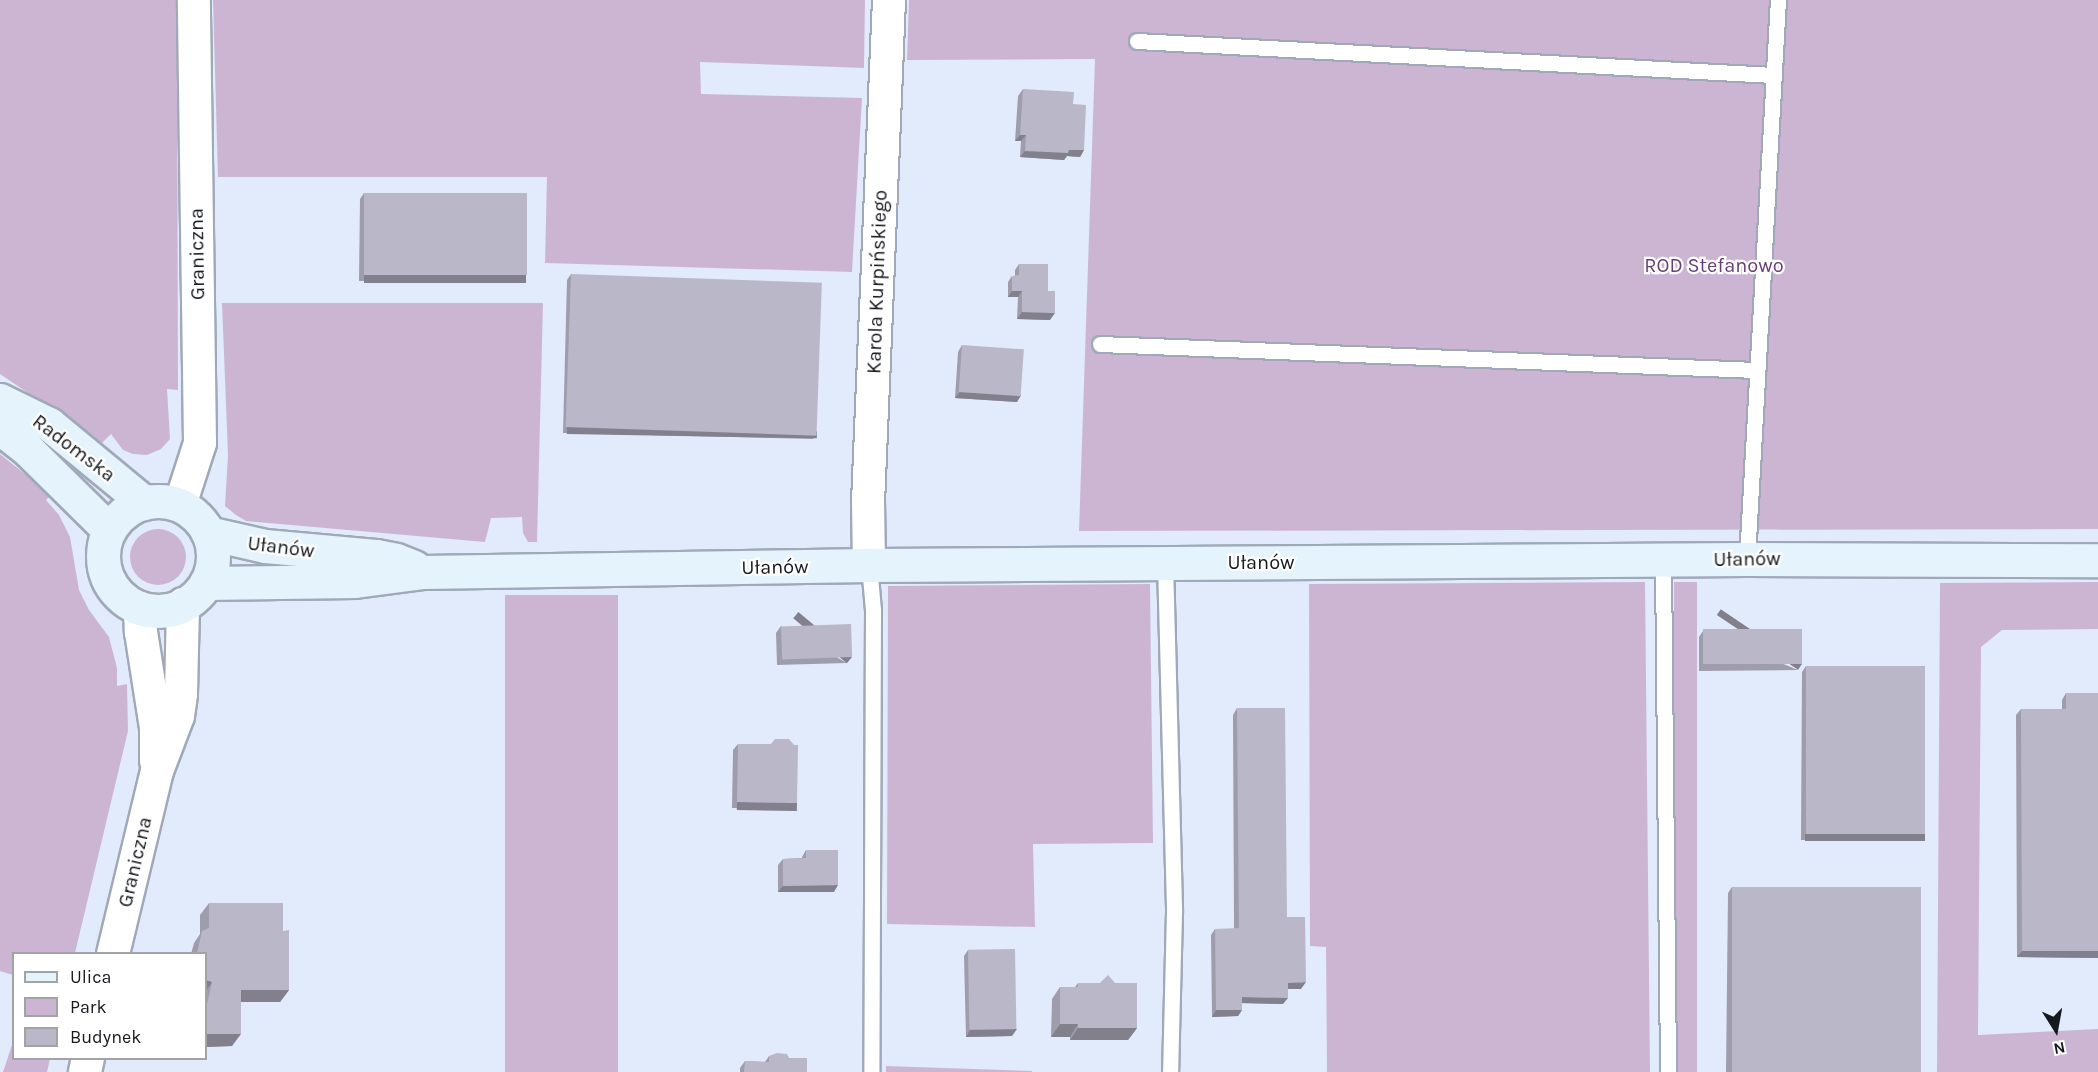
<!DOCTYPE html>
<html>
<head>
<meta charset="utf-8">
<style>
	body { margin:0 }
	#map { position:relative; width:2098px; height:1072px; overflow:hidden; background:#e2ebfc; font-family:Karla,sans-serif }
	div>[style] { position:absolute }
	[style*='--x'] { left:calc(var(--x)*1px); top:calc(var(--y)*1px); width:calc(var(--w)*1px); rotate:calc(var(--a)*1deg) }
	.green>* { inset:0; background:#ccb5d3; transform-origin:0 0 }
	.round { border-radius:50% }
	.roads { filter:drop-shadow(2px 0 #a0a9b8) drop-shadow(-2px 0 #a0a9b8) drop-shadow(0 2px #a0a9b8) drop-shadow(0 -2px #a0a9b8) }
	.lane>* { height:15px; margin:-7.5px; padding:0 7.5px; transform-origin:7.5px; border-radius:7.5px; background:#fff }
	.street>* { height:32px; margin:-16px; padding:0 16px; transform-origin:16px; border-radius:16px; background:#fff }
	.secondary>* { height:33px; margin:-16.5px; padding:0 16.5px; transform-origin:16.5px; border-radius:16.5px; background:#e5f3fc }
	.secondary>.ring { margin:-16.5px; padding:0; box-sizing:content-box; background:none; border:33px solid #e5f3fc; border-radius:50% }
	.wall>* { inset:0; background:#9f9dac }
	.shaded-wall>* { inset:0; background:#82808c; transform-origin:0 0 }
	.building>* { inset:0; background:#b9b7c8; transform-origin:0 0 }
	span { translate:-50% -50%; white-space:nowrap; text-align:center; line-height:1.15; -webkit-text-stroke:4.5px #fff; paint-order:stroke }
	.street-label { font-size:20px; color:#15181d }
	.park-label { font-size:20px; color:#683d75 }
	.legend { position:absolute; left:12px; top:952px; width:195px; height:108px; box-sizing:border-box; background:#fff; border:2px solid #a1a3a5; margin:0; padding:8px 10px; list-style:none; font-size:18px; color:#15181d }
	.legend li { display:flex; align-items:center; gap:12px; height:30px }
	.legend b { width:30px; border:2px solid #a1a3a5 }
	.north { position:absolute; left:2026px; top:1000px; width:60px; height:60px; -webkit-text-stroke:4px #fff; paint-order:stroke; rotate:169deg; font-size:16px; font-weight:700; line-height:24px; text-align:center; color:#15181d }
	.north::after { content:''; display:block; margin:auto; width:21px; height:27px; background:#15181d; clip-path:polygon(50% 0,100% 100%,50% 72%,0 100%) }
</style>
</head>
<body>
<div id="map">
	<div class="green">
		<div style="clip-path:polygon(0 0,177px 0,178px 390px,167px 389px,170px 439px,161px 449px,147px 455px,133px 454px,123px 450px,111px 434px,102px 443px,0 374px)"></div>
		<div style="clip-path:polygon(213px 0,865px 0,864px 68px,700px 62px,701px 94px,862px 98px,852px 272px,545px 263px,547px 177px,218px 177px)"></div>
		<div style="clip-path:polygon(909px 0,2098px 0,2098px 529px,1079px 531px,1095px 59px,907px 60px)"></div>
		<div style="clip-path:polygon(222px 303px,543px 303px,537px 542px,528px 542px,523px 533px,522px 517px,491px 518px,485px 542px,246px 521px,236px 515px,225px 506px,228px 455px)"></div>
		<div style="clip-path:polygon(0 454px,51px 495px,46px 500px,59px 515px,70px 537px,79px 590px,89px 610px,109px 637px,117px 668px,117px 686px,127px 684px,128px 731px,75px 953px,14px 954px,13px 975px,0 971px)"></div>
		<div class="round" style="left:130px;top:529px;width:56px;height:56px"></div>
		<div style="clip-path:polygon(1645px 582px,1650px 1072px,1327px 1072px,1326px 947px,1310px 946px,1309px 584px)"></div>
		<div style="left:1674px;top:582px;width:23px;height:490px"></div>
		<div style="clip-path:polygon(2098px 582px,2098px 629px,2002px 630px,1981px 647px,1978px 1035px,2098px 1029px,2098px 1072px,1937px 1072px,1940px 583px)"></div>
		<div style="clip-path:polygon(1150px 584px,1153px 843px,1033px 844px,1035px 927px,887px 924px,888px 586px)"></div>
		<div style="left:618px;top:595px;width:477px;height:113px;rotate:90deg"></div>
		<div style="clip-path:polygon(13px 1042px,14px 1058px,50px 1059px,47px 1072px,3px 1072px)"></div>
		<div style="clip-path:polygon(886px 1066px,1032px 1071px,1032px 1072px,886px 1072px)"></div>
	</div>
	<div class="roads">
		<div class="lane">
			<div style="--x:1137;--y:41;--w:638;--a:3.06"></div>
			<div style="--x:1100;--y:344;--w:658;--a:2.27"></div>
			<div style="--x:1747;--y:559;--w:560;--a:-86.83"></div>
			<div style="--x:1663;--y:560;--w:512;--a:89.44"></div>
			<div style="--x:1165;--y:563;--w:349;--a:88.5"></div>
			<div style="--x:1174;--y:912;--w:160;--a:91.4"></div>
			<div style="--x:869;--y:565;--w:45;--a:84.9"></div>
			<div style="--x:873;--y:610;--w:462;--a:90.2"></div>
		</div>
		<div class="street">
			<div style="--x:180;--y:505;--w:65;--a:-72.1"></div>
			<div style="--x:200;--y:443;--w:443;--a:-90.8"></div>
			<div style="--x:869;--y:565;--w:62;--a:-90.9"></div>
			<div style="--x:868;--y:503;--w:503;--a:-87.61"></div>
			<div style="--x:140;--y:608;--w:24;--a:88"></div>
			<div style="--x:141;--y:632;--w:97;--a:81.1"></div>
			<div style="--x:156;--y:728;--w:33;--a:90"></div>
			<div style="--x:113;--y:954;--w:188;--a:-76.5"></div>
			<div style="--x:157;--y:771;--w:59;--a:-69.1"></div>
			<div style="--x:178;--y:716;--w:22;--a:-82"></div>
			<div style="--x:181;--y:694;--w:90;--a:-88.7"></div>
			<div style="--x:85;--y:1072;--w:14;--a:-78"></div>
		</div>
		<div class="secondary">
			<div style="--x:0;--y:400;--w:55;--a:26.1"></div>
			<div style="--x:49;--y:424;--w:124;--a:39.5"></div>
			<div style="--x:0;--y:428;--w:37;--a:38"></div>
			<div style="--x:29;--y:451;--w:112;--a:44.6"></div>
			<div class="ring" style="left:103px;top:501px;width:77px;height:77px"></div>
			<div style="--x:208;--y:533;--w:58;--a:12.8"></div>
			<div style="--x:265;--y:546;--w:111;--a:5.1"></div>
			<div style="--x:376;--y:556;--w:20;--a:11"></div>
			<div style="--x:396;--y:560;--w:19;--a:21"></div>
			<div style="--x:206;--y:583;--w:149;--a:-0.8"></div>
			<div style="--x:355;--y:581;--w:69;--a:-7.5"></div>
			<div style="--x:423;--y:572;--w:446;--a:-0.9"></div>
			<div style="--x:869;--y:565;--w:878;--a:-0.39"></div>
			<div style="--x:1747;--y:559;--w:351;--a:0.2"></div>
		</div>
	</div>
	<div class="wall">
		<div style="clip-path:polygon(1023px 89px,1073px 104px,1084px 150px,1080px 157px,1067px 156px,1064px 160px,1020px 157px,1021px 141px,1015px 141px,1018px 96px)"></div>
		<div style="clip-path:polygon(364px 193px,522px 281px,359px 281px,360px 199px)"></div>
		<div style="clip-path:polygon(1019px 264px,1048px 291px,1050px 320px,1017px 319px,1018px 297px,1008px 297px,1008px 282px,1012px 276px,1015px 276px,1015px 270px)"></div>
		<div style="clip-path:polygon(571px 274px,817px 433px,813px 439px,563px 433px,567px 280px)"></div>
		<div style="clip-path:polygon(962px 345px,1021px 395px,1017px 402px,955px 398px,958px 352px)"></div>
		<div style="clip-path:polygon(781px 626px,847px 663px,777px 665px,776px 633px)"></div>
		<div style="clip-path:polygon(1703px 631px,1798px 670px,1699px 671px,1699px 637px)"></div>
		<div style="clip-path:polygon(1806px 666px,1925px 834px,1920px 840px,1801px 840px,1802px 672px)"></div>
		<div style="clip-path:polygon(2066px 693px,2098px 693px,2098px 958px,2017px 957px,2016px 715px,2021px 709px,2062px 709px,2062px 700px)"></div>
		<div style="clip-path:polygon(1237px 708px,1287px 917px,1301px 989px,1288px 989px,1283px 1004px,1242px 1003px,1242px 1010px,1238px 1016px,1212px 1017px,1211px 935px,1215px 929px,1234px 929px,1233px 715px)"></div>
		<div style="clip-path:polygon(738px 744px,793px 809px,732px 808px,733px 750px)"></div>
		<div style="clip-path:polygon(806px 850px,834px 892px,778px 892px,778px 865px,783px 859px,802px 858px,802px 857px)"></div>
		<div style="clip-path:polygon(1732px 887px,1919px 1072px,1726px 1072px,1728px 893px)"></div>
		<div style="clip-path:polygon(209px 903px,283px 931px,289px 990px,280px 1002px,241px 1002px,232px 1046px,206px 1047px,206px 954px,191px 954px,194px 943px,200px 934px,200px 915px)"></div>
		<div style="clip-path:polygon(968px 950px,1012px 1036px,966px 1037px,964px 956px)"></div>
		<div style="clip-path:polygon(1078px 983px,1137px 1028px,1128px 1040px,1070px 1040px,1070px 1037px,1051px 1037px,1052px 999px,1060px 987px,1075px 987px)"></div>
		<div style="clip-path:polygon(769px 1056px,789px 1058px,807px 1072px,740px 1072px,740px 1068px,745px 1061px,765px 1062px)"></div>
	</div>
	<div class="shaded-wall">
		<div style="clip-path:polygon(1020px 135px,1026px 135px,1021px 141px,1015px 141px)"></div>
		<div style="clip-path:polygon(1069px 150px,1084px 150px,1080px 157px,1067px 156px,1064px 160px,1020px 157px,1025px 151px)"></div>
		<div style="left:364px;top:275px;width:162px;height:8px"></div>
		<div style="clip-path:polygon(1012px 291px,1022px 291px,1018px 297px,1008px 297px)"></div>
		<div style="clip-path:polygon(1022px 312px,1055px 313px,1050px 320px,1017px 319px)"></div>
		<div style="clip-path:polygon(960px 392px,1021px 395px,1017px 402px,955px 398px)"></div>
		<div style="left:567px;top:427px;width:250px;height:7px;rotate:1deg"></div>
		<div style="left:852px;top:657px;width:8px;height:70px;rotate:130deg"></div>
		<div style="left:1802px;top:664px;width:7px;height:98px;rotate:124deg"></div>
		<div style="left:737px;top:802px;width:60px;height:8px;rotate:1deg"></div>
		<div style="left:1805px;top:834px;width:120px;height:7px"></div>
		<div style="clip-path:polygon(838px 885px,834px 892px,778px 892px,783px 886px)"></div>
		<div style="clip-path:polygon(2022px 951px,2098px 951px,2098px 958px,2017px 957px)"></div>
		<div style="clip-path:polygon(206px 980px,212px 982px,206px 991px)"></div>
		<div style="clip-path:polygon(1306px 982px,1301px 989px,1283px 989px,1288px 983px)"></div>
		<div style="clip-path:polygon(241px 990px,289px 990px,280px 1002px,232px 1002px)"></div>
		<div style="clip-path:polygon(1242px 997px,1288px 998px,1283px 1004px,1237px 1003px)"></div>
		<div style="clip-path:polygon(1216px 1010px,1242px 1010px,1238px 1016px,1212px 1017px)"></div>
		<div style="clip-path:polygon(1060px 1024px,1078px 1024px,1070px 1037px,1051px 1037px)"></div>
		<div style="clip-path:polygon(1078px 1028px,1137px 1028px,1128px 1040px,1070px 1040px)"></div>
		<div style="clip-path:polygon(1017px 1029px,1012px 1036px,966px 1037px,970px 1030px)"></div>
		<div style="clip-path:polygon(206px 1034px,241px 1034px,232px 1046px,206px 1047px)"></div>
	</div>
	<div class="building">
		<div style="clip-path:polygon(1023px 89px,1074px 92px,1073px 104px,1086px 105px,1084px 150px,1069px 150px,1068px 153px,1025px 151px,1026px 135px,1020px 135px)"></div>
		<div style="left:364px;top:193px;width:163px;height:82px"></div>
		<div style="clip-path:polygon(1019px 264px,1048px 264px,1048px 291px,1055px 291px,1055px 313px,1022px 312px,1022px 291px,1012px 291px,1012px 276px,1019px 275px)"></div>
		<div style="left:571px;top:274px;width:251px;height:153px;rotate:2deg"></div>
		<div style="left:962px;top:345px;width:62px;height:47px;rotate:4deg"></div>
		<div style="left:851px;top:624px;width:33px;height:70px;rotate:88deg"></div>
		<div style="left:1802px;top:629px;width:35px;height:99px;rotate:90deg"></div>
		<div style="left:1806px;top:666px;width:119px;height:168px"></div>
		<div style="clip-path:polygon(2066px 693px,2098px 693px,2098px 951px,2022px 951px,2021px 709px,2066px 709px)"></div>
		<div style="clip-path:polygon(1237px 708px,1285px 708px,1287px 917px,1305px 917px,1306px 982px,1288px 983px,1288px 998px,1242px 997px,1242px 1010px,1216px 1010px,1215px 929px,1239px 928px)"></div>
		<div style="clip-path:polygon(775px 739px,789px 739px,794px 745px,798px 745px,797px 803px,737px 802px,738px 744px,771px 744px)"></div>
		<div style="clip-path:polygon(806px 850px,838px 850px,838px 885px,783px 886px,783px 859px,806px 858px)"></div>
		<div style="left:1732px;top:887px;width:189px;height:185px"></div>
		<div style="clip-path:polygon(209px 903px,283px 903px,283px 931px,289px 930px,289px 990px,241px 990px,241px 1034px,206px 1034px,206px 1009px,212px 982px,206px 980px,206px 954px,197px 954px,202px 931px,209px 928px)"></div>
		<div style="left:1015px;top:949px;width:80px;height:47px;rotate:89deg"></div>
		<div style="clip-path:polygon(1108px 975px,1115px 983px,1137px 983px,1137px 1028px,1078px 1028px,1078px 1024px,1060px 1024px,1060px 987px,1078px 987px,1078px 983px,1100px 983px)"></div>
		<div style="clip-path:polygon(777px 1053px,787px 1054px,789px 1058px,807px 1058px,807px 1072px,744px 1072px,745px 1061px,769px 1062px,769px 1056px)"></div>
	</div>
	<div class="street-label">
		<span style="left:197px;top:254px;rotate:-91deg">Graniczna</span>
		<span style="left:877px;top:282px;rotate:-88deg">Karola Kurpińskiego</span>
		<span style="left:74px;top:448px;rotate:37deg">Radomska</span>
		<span style="left:281px;top:547px;rotate:7deg">Ułanów</span>
		<span style="left:1747px;top:559px;rotate:-1deg">Ułanów</span>
		<span style="left:1261px;top:562px">Ułanów</span>
		<span style="left:775px;top:567px;rotate:-1deg">Ułanów</span>
		<span style="left:135px;top:862px;rotate:-77deg">Graniczna</span>
	</div>
	<div class="park-label">
		<span style="left:1714px;top:265px">ROD Stefanowo</span>
	</div>
	<ul class="legend">
	<li><b style="height:8px;background:#e5f3fc"></b>Ulica</li>
	<li><b style="height:16px;background:#ccb5d3"></b>Park</li>
	<li><b style="height:16px;background:#b9b7c8"></b>Budynek</li>
	</ul>
	<div class="north">N</div>
</div>
</body>
</html>
